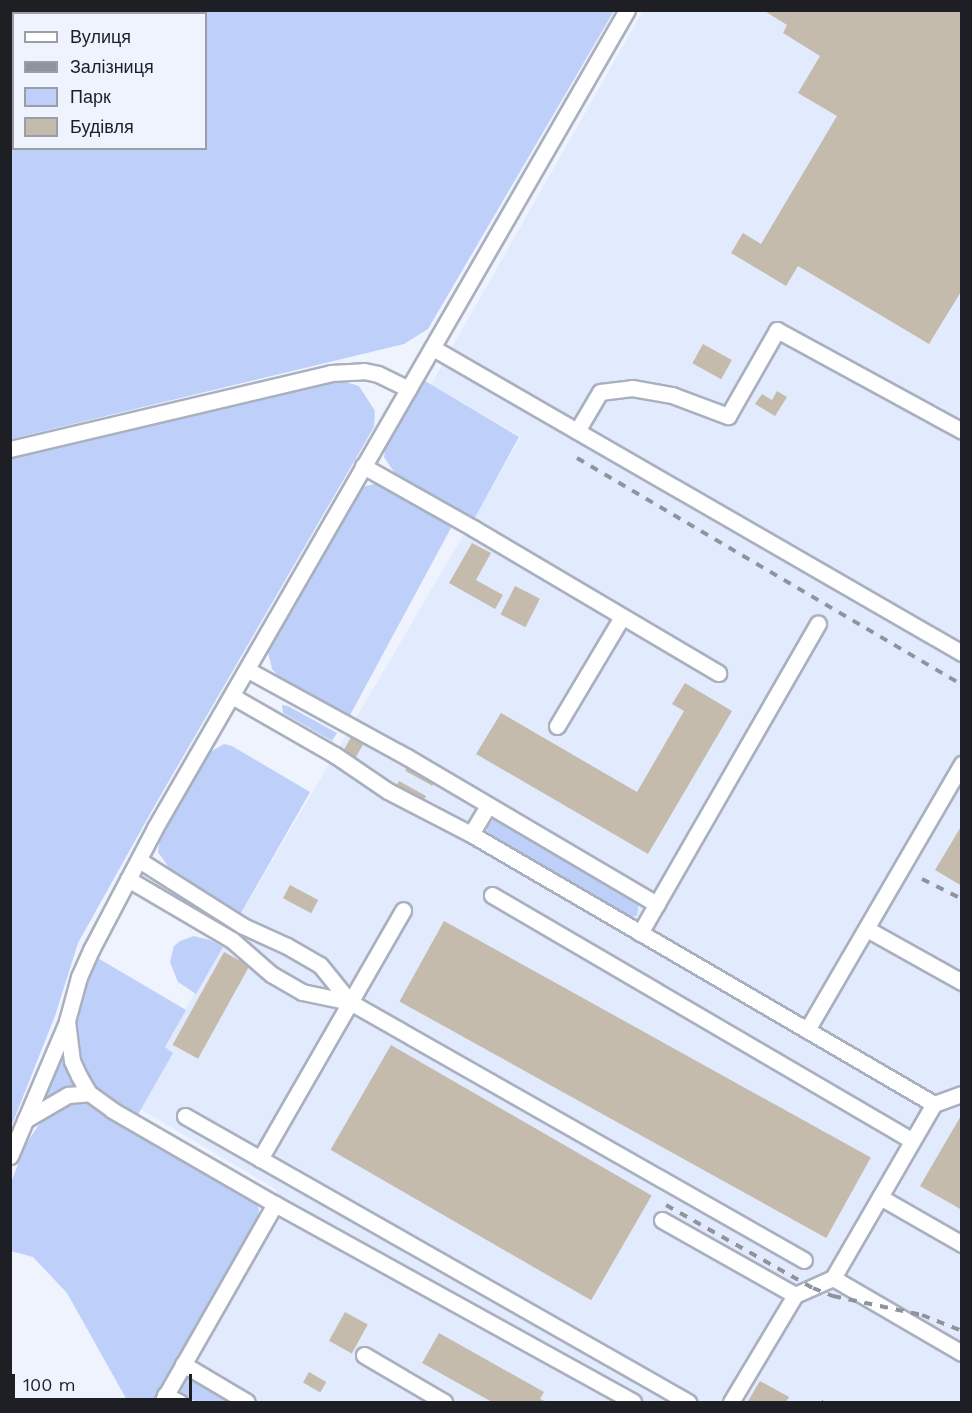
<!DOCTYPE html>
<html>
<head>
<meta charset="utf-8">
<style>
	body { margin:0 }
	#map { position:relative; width:972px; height:1413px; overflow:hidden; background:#eff3fd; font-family:"Work Sans",sans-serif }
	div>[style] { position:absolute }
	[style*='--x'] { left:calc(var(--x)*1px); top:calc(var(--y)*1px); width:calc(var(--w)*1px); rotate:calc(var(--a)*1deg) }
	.built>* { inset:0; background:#e2ebfd }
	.green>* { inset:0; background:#bed0fa }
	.building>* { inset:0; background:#c4bbac; transform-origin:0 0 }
	.roads { filter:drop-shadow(2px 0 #a9b0be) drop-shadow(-2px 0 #a9b0be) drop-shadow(0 2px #a9b0be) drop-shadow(0 -2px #a9b0be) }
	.minor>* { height:15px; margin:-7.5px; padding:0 7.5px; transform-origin:7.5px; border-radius:7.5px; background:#fff }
	.rail>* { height:4px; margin-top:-2px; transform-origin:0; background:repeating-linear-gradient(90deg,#90939b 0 8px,transparent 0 16px) }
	span { translate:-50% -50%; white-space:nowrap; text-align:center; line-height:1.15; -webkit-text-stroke:4.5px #eff3fd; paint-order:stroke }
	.frame { position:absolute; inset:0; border:12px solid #1d1f25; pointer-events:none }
	.legend { position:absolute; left:12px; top:12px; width:195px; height:138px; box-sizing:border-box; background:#eff3fd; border:2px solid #9b9ea7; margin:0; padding:8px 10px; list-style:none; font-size:18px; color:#1d1f25 }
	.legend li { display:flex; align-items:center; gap:12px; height:30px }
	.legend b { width:30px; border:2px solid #9b9ea7 }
	.scale { position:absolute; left:12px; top:1374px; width:180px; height:27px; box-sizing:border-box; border:3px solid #1d1f25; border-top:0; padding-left:8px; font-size:18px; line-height:21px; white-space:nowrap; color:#1d1f25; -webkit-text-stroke:4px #eff3fd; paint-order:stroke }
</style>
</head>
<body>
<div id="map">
	<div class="built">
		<div style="clip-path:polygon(643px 11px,961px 11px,961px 1402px,149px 1402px,277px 1190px,130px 1103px,521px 437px,431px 384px)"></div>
	</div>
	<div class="green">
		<div style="clip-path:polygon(evenodd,10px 11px,11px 10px,614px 11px,428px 329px,404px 344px,11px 439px,10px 11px,14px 14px,206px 14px,206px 148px,14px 148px,14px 14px)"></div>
		<div style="clip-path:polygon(335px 379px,359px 386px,375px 411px,374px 427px,155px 805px,78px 943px,55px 1016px,11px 1127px,11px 457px)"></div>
		<div style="clip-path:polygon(422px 379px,519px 437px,473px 521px,394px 472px,384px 457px,386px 439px)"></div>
		<div style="clip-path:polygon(379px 483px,452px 526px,349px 717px,280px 678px,272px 669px,268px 652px,270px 642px,355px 494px,362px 487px)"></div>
		<div style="clip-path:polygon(282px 705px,288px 706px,337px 733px,332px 741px,283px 713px)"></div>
		<div style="clip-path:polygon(224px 744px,232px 746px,310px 792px,241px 913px,170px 869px,158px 852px,161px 832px,203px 756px)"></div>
		<div style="clip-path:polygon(494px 819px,499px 819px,639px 901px,637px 915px,629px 919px,488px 837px,487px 827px)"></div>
		<div style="clip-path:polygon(194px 936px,210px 940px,223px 947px,196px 994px,178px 982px,170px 962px,174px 946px,180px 941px)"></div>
		<div style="clip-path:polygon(96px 957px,186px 1010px,165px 1047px,173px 1053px,136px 1118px,92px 1086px,80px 1063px,75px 1036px,76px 1022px,82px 994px)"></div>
		<div style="clip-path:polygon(65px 1048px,79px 1088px,42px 1103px)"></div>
		<div style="clip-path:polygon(82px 1099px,256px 1202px,259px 1209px,258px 1217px,151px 1402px,128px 1402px,67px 1293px,33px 1257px,11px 1251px,10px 1185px,26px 1144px,38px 1126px,53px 1110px,73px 1100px)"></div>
		<div style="clip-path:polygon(190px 1377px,235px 1402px,197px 1402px,181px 1393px,181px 1382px)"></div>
	</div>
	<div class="building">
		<div style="clip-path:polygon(763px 10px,962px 10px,962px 290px,929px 344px,798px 266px,786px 286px,731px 253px,743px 233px,761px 244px,837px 116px,798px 93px,820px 56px,783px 33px,787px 25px)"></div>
		<div style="left:703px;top:344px;width:33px;height:22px;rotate:29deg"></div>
		<div style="clip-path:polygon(777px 391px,787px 397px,775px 416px,755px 404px,762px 394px,772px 400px)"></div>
		<div style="clip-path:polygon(472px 543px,491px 553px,476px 580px,503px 595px,495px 609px,449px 583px)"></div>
		<div style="left:515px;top:586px;width:28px;height:32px;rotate:27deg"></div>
		<div style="clip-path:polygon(685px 683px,732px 711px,648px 854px,476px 754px,501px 713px,637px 792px,684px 711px,672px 704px)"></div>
		<div style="left:353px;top:734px;width:14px;height:20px;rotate:30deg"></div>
		<div style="left:410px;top:762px;width:31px;height:10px;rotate:29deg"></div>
		<div style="left:399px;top:781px;width:31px;height:11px;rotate:29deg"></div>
		<div style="clip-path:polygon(962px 825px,962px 886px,935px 870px)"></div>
		<div style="left:290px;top:885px;width:32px;height:15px;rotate:28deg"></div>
		<div style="left:444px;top:921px;width:488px;height:92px;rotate:29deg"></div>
		<div style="left:224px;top:952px;width:29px;height:106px;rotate:29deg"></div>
		<div style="left:391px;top:1045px;width:301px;height:121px;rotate:30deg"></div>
		<div style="clip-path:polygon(962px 1114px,962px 1210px,920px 1186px)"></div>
		<div style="left:345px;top:1312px;width:26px;height:33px;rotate:29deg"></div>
		<div style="clip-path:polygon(439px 1333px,544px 1392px,540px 1399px,547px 1402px,492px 1402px,422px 1363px)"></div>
		<div style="left:309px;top:1372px;width:20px;height:12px;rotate:30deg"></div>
		<div style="clip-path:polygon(760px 1381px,789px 1397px,786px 1402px,748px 1401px)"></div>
	</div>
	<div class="roads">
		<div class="minor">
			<div style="--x:627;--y:10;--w:944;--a:119.99"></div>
			<div style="--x:155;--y:828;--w:138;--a:117.7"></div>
			<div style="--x:91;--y:950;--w:30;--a:114"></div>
			<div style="--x:79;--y:977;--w:46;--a:105.3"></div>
			<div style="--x:67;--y:1021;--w:40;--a:82.9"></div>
			<div style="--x:72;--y:1061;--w:17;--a:65"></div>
			<div style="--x:79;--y:1076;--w:20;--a:60"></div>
			<div style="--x:89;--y:1093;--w:29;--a:36"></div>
			<div style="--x:112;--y:1110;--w:188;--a:30"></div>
			<div style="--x:275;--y:1204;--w:409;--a:28.9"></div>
			<div style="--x:433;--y:348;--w:611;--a:29.97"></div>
			<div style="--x:577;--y:431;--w:45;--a:-59.5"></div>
			<div style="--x:600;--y:392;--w:32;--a:-7"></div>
			<div style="--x:632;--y:388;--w:41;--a:9.9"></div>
			<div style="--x:672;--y:395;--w:60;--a:20.6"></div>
			<div style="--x:728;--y:416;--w:99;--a:-60.3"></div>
			<div style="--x:777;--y:330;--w:211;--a:28.6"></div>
			<div style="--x:10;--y:449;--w:330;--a:-13.3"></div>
			<div style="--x:331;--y:373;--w:33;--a:-3"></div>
			<div style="--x:364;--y:371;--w:14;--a:12"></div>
			<div style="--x:378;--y:374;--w:34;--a:26"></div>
			<div style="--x:363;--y:466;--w:126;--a:29.4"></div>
			<div style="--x:473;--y:528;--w:285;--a:30.6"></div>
			<div style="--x:248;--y:670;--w:181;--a:28.7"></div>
			<div style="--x:407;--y:757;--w:290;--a:30.5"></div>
			<div style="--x:232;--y:696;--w:119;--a:29.8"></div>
			<div style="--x:335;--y:755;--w:64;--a:34.2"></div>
			<div style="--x:388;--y:791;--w:93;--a:27.4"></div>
			<div style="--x:471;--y:834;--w:536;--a:30.25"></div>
			<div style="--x:557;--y:726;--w:127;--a:-59.2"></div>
			<div style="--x:471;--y:834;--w:33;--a:-59"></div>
			<div style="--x:139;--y:860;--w:123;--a:32.4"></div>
			<div style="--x:243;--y:926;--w:48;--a:24.4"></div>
			<div style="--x:287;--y:946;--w:38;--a:30"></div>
			<div style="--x:320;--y:965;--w:48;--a:51"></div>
			<div style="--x:128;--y:879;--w:121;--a:30.4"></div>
			<div style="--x:232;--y:940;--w:52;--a:41.1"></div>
			<div style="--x:271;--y:974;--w:36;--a:30"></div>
			<div style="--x:302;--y:992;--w:49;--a:11.8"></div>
			<div style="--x:350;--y:1002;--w:522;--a:29.61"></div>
			<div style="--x:492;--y:895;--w:486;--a:30.3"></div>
			<div style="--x:867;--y:929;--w:109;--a:29.2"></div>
			<div style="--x:640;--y:933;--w:357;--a:-60.1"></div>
			<div style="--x:807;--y:1030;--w:308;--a:-59.8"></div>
			<div style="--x:185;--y:1116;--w:579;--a:29.62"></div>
			<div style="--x:25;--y:1120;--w:50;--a:-30.2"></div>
			<div style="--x:68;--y:1095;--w:21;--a:-5"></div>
			<div style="--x:10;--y:1156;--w:143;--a:-67"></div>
			<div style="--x:260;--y:1159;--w:287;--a:-60.1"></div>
			<div style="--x:880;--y:1197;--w:95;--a:29.8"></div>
			<div style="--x:662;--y:1220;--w:153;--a:29.4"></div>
			<div style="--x:833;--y:1278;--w:149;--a:30.2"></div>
			<div style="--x:364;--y:1355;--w:93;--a:30.4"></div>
			<div style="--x:183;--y:1364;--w:74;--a:30.7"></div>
			<div style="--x:165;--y:1395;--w:16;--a:27"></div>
			<div style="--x:162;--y:1402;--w:228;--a:-60.3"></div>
			<div style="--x:731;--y:1402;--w:125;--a:-59.1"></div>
			<div style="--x:795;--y:1295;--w:42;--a:-24.1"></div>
			<div style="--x:833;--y:1278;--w:201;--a:-59.9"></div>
			<div style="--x:934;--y:1104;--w:30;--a:-20"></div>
		</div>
	</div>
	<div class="rail">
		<div style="--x:577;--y:458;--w:447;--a:30.5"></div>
		<div style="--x:922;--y:879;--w:45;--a:26.6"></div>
		<div style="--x:666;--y:1205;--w:169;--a:29.5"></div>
		<div style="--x:813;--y:1288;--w:22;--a:22"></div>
		<div style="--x:833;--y:1296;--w:91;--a:12.1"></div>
		<div style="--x:922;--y:1315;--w:43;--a:21.8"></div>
		<div style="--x:822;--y:1402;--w:1;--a:0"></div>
	</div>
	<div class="frame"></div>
	<ul class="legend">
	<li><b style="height:8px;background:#fff"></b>Вулиця</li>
	<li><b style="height:8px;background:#90939b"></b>Залізниця</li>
	<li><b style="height:16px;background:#bed0fa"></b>Парк</li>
	<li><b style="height:16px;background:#c4bbac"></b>Будівля</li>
	</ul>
	<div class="scale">100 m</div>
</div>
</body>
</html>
